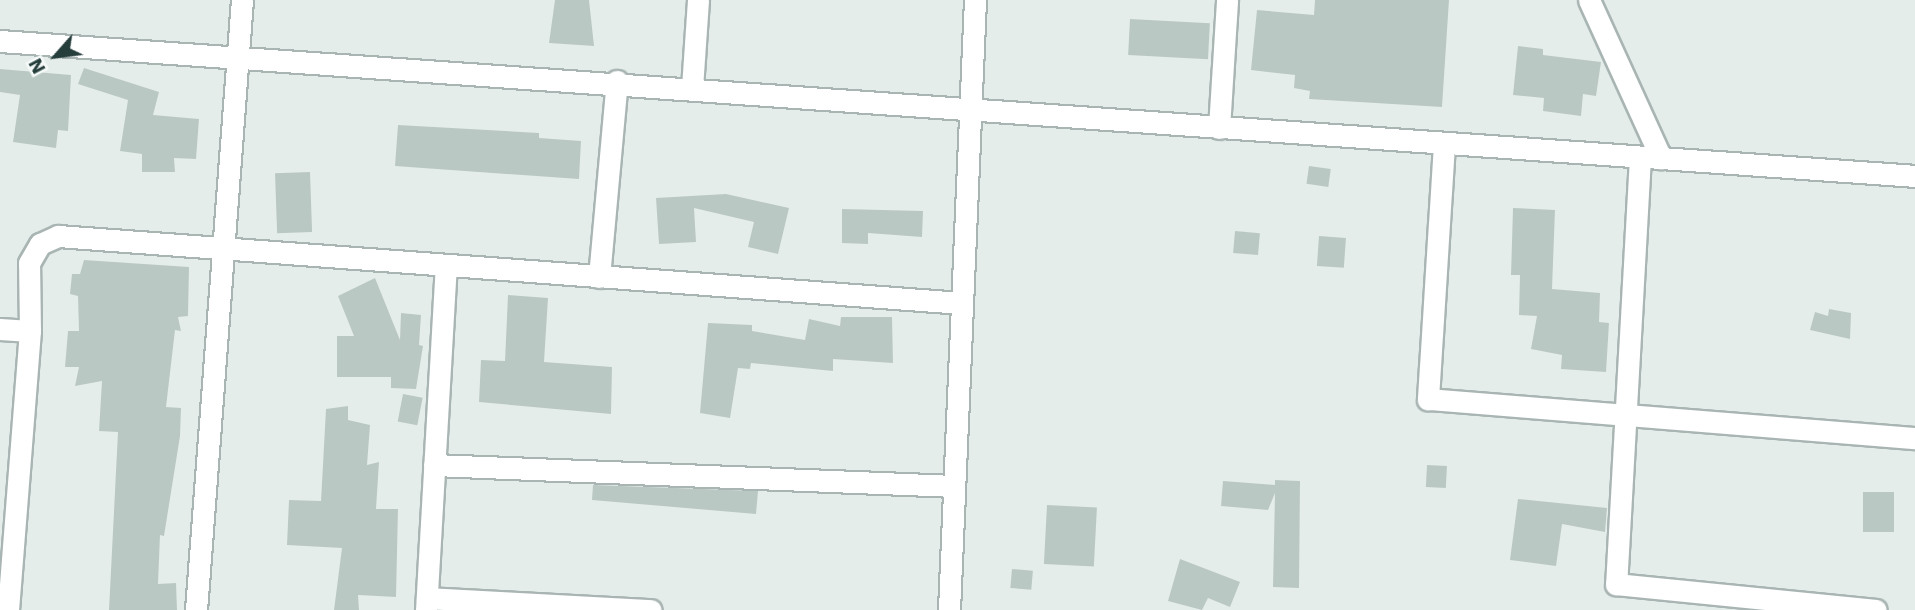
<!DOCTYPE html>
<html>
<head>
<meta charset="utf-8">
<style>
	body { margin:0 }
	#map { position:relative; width:1915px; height:610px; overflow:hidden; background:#e5edeb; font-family:"Work Sans",sans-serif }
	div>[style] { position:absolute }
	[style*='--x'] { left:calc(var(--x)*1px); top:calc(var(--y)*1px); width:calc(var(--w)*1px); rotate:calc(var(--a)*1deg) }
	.building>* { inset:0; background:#bac8c4; transform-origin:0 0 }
	.roads { filter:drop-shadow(2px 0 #a8b5b3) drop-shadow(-2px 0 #a8b5b3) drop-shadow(0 2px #a8b5b3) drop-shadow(0 -2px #a8b5b3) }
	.minor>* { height:21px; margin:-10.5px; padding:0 10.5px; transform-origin:10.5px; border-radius:10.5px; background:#fff }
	span { translate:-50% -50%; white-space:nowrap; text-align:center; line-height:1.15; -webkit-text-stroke:6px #f5faf8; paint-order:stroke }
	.north { position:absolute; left:21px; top:21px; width:70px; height:70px; -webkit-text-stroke:5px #f5faf8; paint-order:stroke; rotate:242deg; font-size:19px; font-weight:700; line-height:28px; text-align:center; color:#253e3b }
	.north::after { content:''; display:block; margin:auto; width:24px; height:32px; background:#253e3b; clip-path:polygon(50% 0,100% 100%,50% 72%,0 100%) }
</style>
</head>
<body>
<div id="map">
	<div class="building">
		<div style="clip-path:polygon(555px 0,589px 0,594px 46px,549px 43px)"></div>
		<div style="clip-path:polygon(1315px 0,1449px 0,1442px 107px,1309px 99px,1310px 91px,1294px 88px,1295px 75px,1251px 70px,1257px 10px,1314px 15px)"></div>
		<div style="left:1130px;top:19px;width:80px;height:36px;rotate:3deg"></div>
		<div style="clip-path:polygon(1518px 46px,1543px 49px,1543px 55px,1601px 62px,1596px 96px,1583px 94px,1581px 116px,1543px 111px,1544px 98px,1513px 95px)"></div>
		<div style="clip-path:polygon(84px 68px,159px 92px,153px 115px,199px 119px,196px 159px,174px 158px,175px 172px,142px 172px,142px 154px,120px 151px,128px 100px,78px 84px)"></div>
		<div style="clip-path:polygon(0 69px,71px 75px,68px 131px,58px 130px,56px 148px,13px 142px,20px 95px,0 92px)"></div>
		<div style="clip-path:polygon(398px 125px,539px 133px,539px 138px,581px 141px,579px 179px,395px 166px)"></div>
		<div style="left:1309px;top:166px;width:22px;height:18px;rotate:8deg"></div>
		<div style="left:310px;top:172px;width:60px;height:35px;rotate:88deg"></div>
		<div style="clip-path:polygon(726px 194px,789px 208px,778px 254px,748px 247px,754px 222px,694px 208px,696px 242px,659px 244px,656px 198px)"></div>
		<div style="clip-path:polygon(1513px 208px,1555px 210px,1552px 289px,1600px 293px,1599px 322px,1609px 323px,1606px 372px,1561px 369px,1562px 355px,1531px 349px,1537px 316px,1519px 315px,1520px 275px,1511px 275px)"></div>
		<div style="clip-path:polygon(842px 209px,923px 211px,922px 237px,868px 233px,868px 244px,842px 243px)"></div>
		<div style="left:1235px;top:231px;width:25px;height:22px;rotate:5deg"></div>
		<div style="left:1319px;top:236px;width:27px;height:30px;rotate:4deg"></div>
		<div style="clip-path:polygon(84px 260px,189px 267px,188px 316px,178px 317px,181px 331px,175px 330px,166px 407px,181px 408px,180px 436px,164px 536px,160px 535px,158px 584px,176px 583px,177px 610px,109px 610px,118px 432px,99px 431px,102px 381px,75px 386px,79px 367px,65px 367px,68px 331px,79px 331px,78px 296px,70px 294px,72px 274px,80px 274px)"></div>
		<div style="clip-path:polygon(375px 278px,400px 340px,401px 313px,421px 315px,419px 345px,423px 346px,416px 389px,391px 388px,391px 377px,337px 377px,337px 336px,354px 336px,338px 296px)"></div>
		<div style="clip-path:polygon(508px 295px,548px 298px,544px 362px,612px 367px,611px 414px,479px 402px,481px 360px,505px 361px)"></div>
		<div style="clip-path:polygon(1829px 309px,1851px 313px,1850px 339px,1810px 330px,1815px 312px,1828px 316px)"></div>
		<div style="clip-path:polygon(841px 317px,892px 317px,893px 363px,833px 359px,833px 371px,751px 363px,750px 369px,738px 368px,730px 418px,700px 413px,708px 323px,752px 325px,752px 331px,805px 340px,809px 319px,840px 326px)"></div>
		<div style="left:403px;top:394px;width:20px;height:28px;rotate:11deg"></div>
		<div style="clip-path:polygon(348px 406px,348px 420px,370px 425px,367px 465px,379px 462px,376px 509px,398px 509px,396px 597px,358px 595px,359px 610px,334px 610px,342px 548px,287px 545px,289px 500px,321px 501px,326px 409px)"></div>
		<div style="left:1427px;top:465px;width:20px;height:22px;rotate:3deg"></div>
		<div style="clip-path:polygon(1275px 480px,1300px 481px,1299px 588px,1273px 587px,1275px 493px,1268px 510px,1221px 506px,1223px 481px,1275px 485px)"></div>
		<div style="clip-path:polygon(593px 485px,758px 491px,756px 514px,592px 500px)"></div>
		<div style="left:1863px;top:492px;width:31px;height:40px"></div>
		<div style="clip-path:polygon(1518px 499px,1607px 508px,1605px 532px,1562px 524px,1556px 566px,1510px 560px)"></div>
		<div style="left:1047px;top:505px;width:50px;height:59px;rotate:3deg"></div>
		<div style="clip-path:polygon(1180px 559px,1240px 582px,1230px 607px,1208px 598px,1202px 610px,1168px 601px)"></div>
		<div style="left:1012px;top:569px;width:21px;height:19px;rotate:5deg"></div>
	</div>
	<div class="roads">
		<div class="minor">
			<div style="--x:1589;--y:0;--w:174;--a:65.5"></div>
			<div style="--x:0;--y:41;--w:1920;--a:4.03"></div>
			<div style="--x:692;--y:88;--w:88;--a:-86.1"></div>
			<div style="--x:1219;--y:128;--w:128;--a:-86.4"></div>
			<div style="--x:1444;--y:144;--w:256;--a:93.6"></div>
			<div style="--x:1428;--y:399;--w:489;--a:4.6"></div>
			<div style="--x:1640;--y:157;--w:428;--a:93.2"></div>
			<div style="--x:1616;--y:584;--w:261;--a:5.7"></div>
			<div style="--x:599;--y:277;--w:197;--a:-84.8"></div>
			<div style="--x:0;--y:329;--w:30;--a:4"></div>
			<div style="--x:434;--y:465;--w:520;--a:2.31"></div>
			<div style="--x:427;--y:598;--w:224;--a:3.1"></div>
			<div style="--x:8;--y:610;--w:280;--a:-85.5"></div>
			<div style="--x:30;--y:331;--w:68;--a:-90.8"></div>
			<div style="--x:29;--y:263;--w:22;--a:-60"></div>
			<div style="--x:40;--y:244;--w:20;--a:-24"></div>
			<div style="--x:58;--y:236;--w:906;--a:4.24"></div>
			<div style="--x:196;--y:610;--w:612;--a:-85.69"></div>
			<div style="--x:426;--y:610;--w:345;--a:-86.7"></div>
			<div style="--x:949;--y:610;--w:611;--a:-87.56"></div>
		</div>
	</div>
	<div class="north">N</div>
</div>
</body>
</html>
